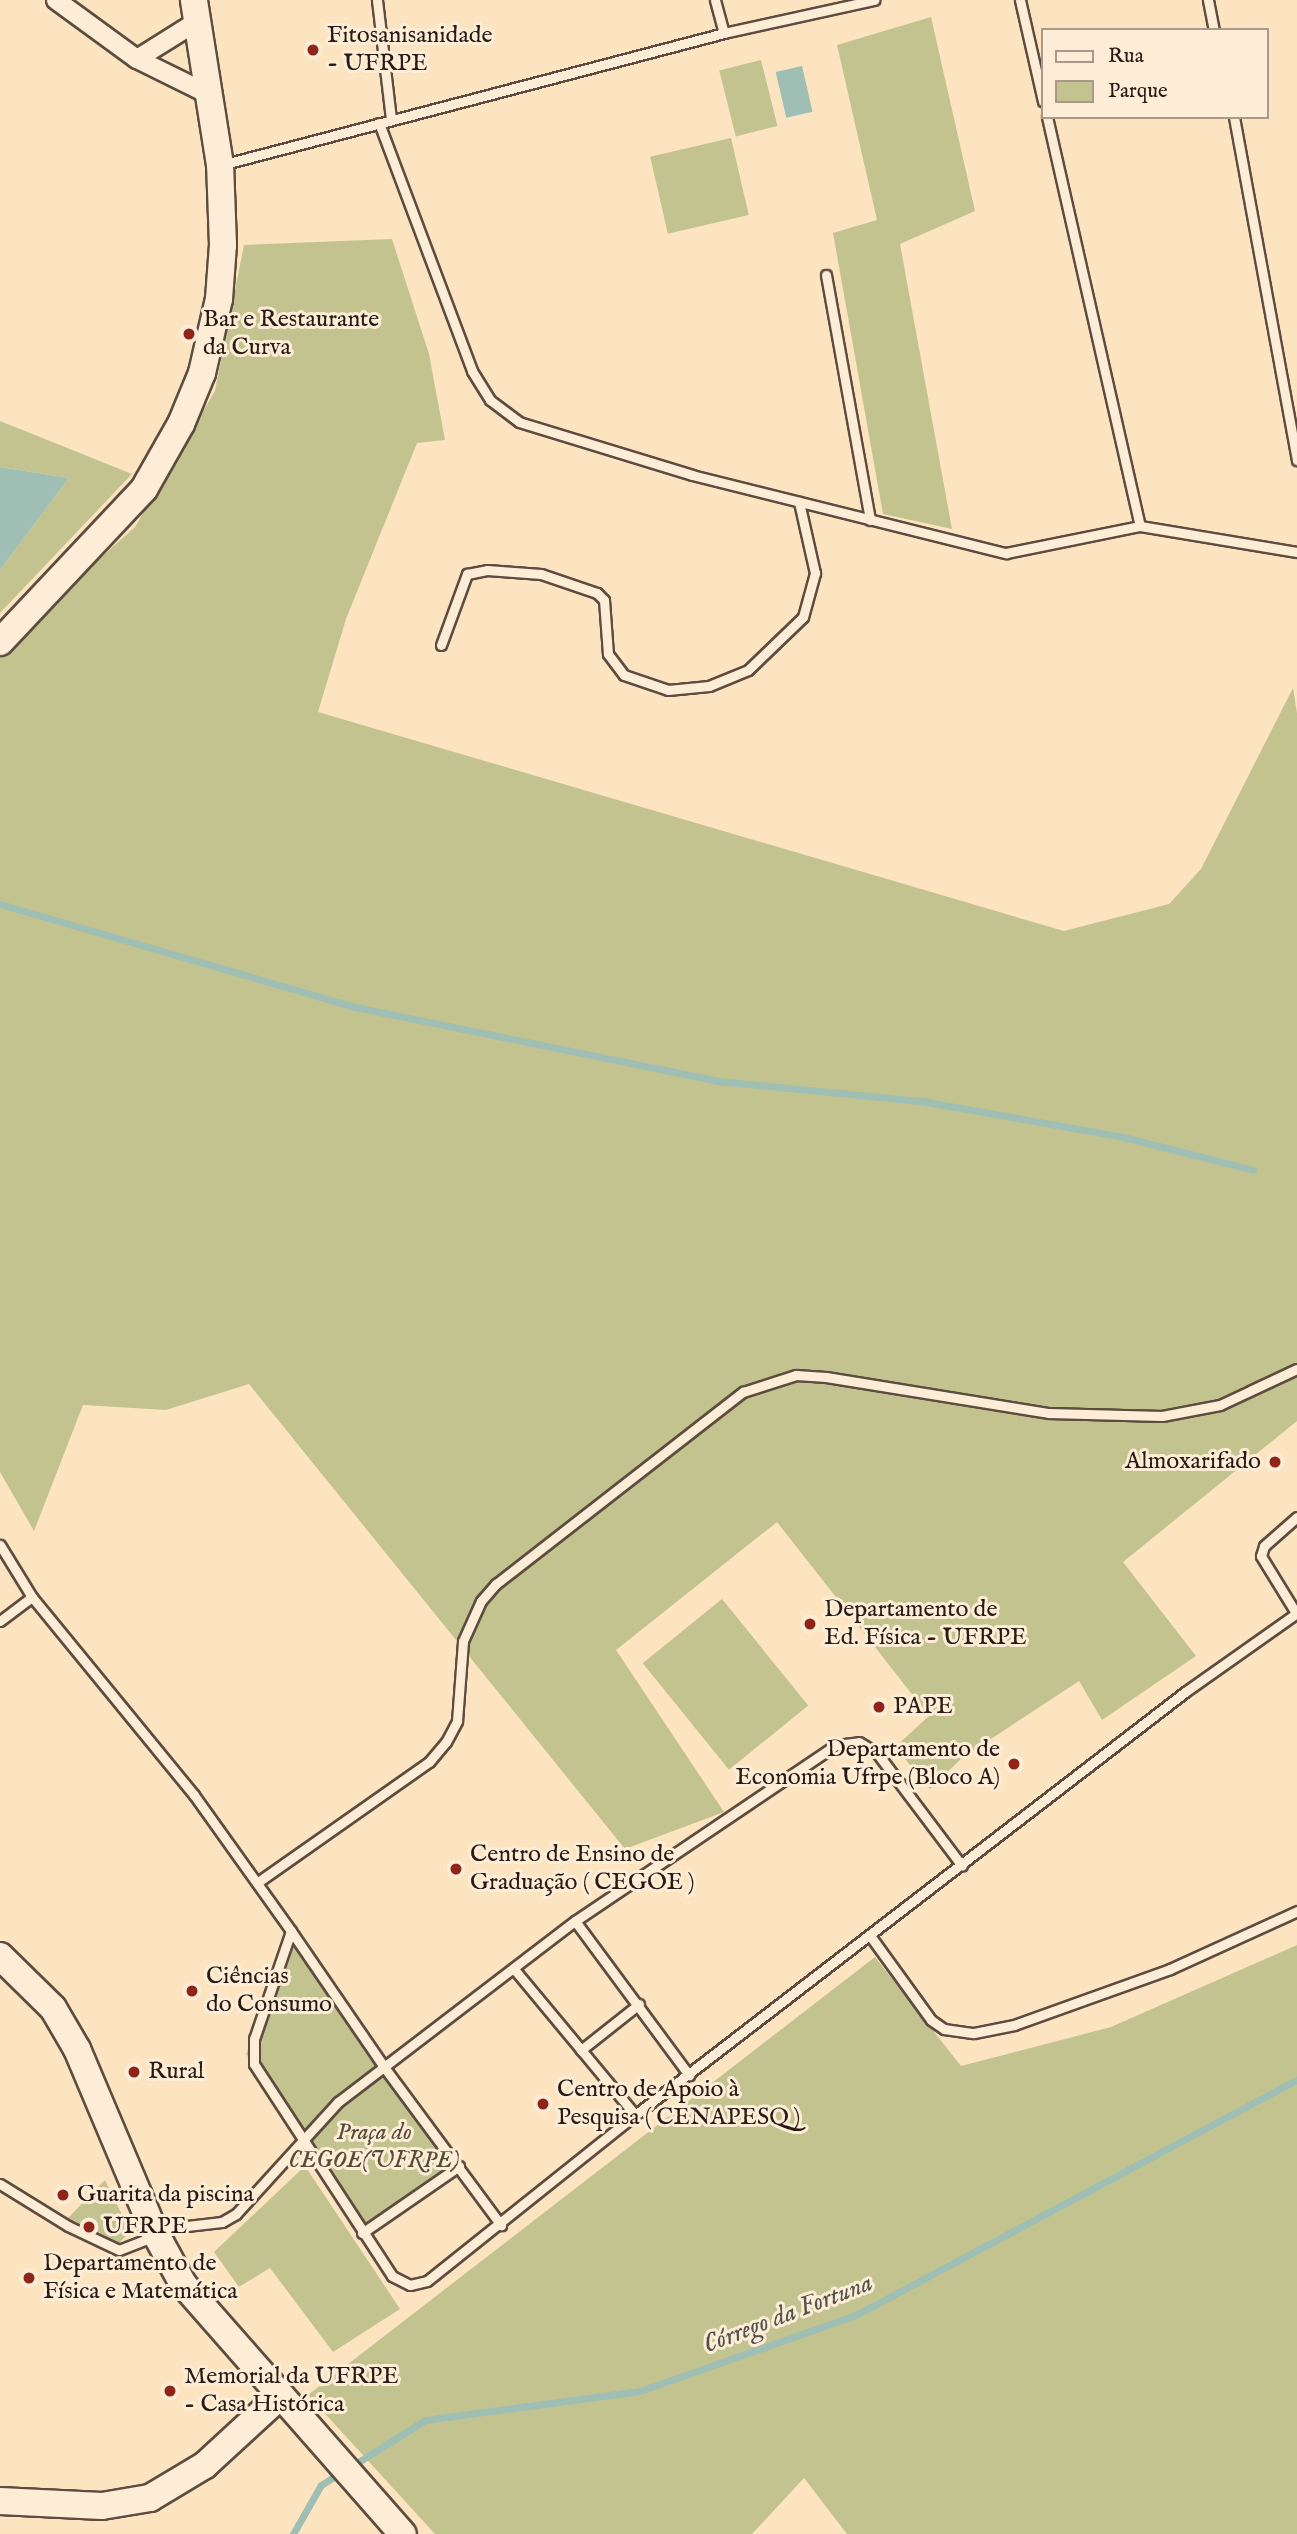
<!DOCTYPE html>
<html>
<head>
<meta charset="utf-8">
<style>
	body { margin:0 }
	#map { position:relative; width:1297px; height:2534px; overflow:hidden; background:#fce4c0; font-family:"IM FELL English",serif }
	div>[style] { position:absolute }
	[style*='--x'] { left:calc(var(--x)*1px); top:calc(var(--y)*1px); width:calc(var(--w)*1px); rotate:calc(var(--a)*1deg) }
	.green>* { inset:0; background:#c3c390; transform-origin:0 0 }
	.water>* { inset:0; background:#9fbeb4; transform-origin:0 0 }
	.stream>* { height:7px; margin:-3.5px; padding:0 3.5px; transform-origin:3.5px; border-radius:3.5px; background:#9fbeb4 }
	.roads { filter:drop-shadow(2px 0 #5d4c3f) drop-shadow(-2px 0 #5d4c3f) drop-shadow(0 2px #5d4c3f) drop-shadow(0 -2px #5d4c3f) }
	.lane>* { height:9px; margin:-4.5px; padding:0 4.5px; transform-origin:4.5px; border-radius:4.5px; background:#fdedd6 }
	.street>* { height:18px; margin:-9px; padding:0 9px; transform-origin:9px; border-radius:9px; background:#fdedd6 }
	.secondary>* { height:26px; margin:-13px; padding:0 13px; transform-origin:13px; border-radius:13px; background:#fdedd6 }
	.dots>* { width:19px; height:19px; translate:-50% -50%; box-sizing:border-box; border:4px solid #fdedd6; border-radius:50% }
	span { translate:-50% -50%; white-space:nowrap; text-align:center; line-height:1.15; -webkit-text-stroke:6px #fdedd6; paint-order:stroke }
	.poi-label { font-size:24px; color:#281a14 }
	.left { translate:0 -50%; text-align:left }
	.right { translate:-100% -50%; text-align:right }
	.park-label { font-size:24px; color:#564d39; font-style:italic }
	.water-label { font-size:26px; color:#52534c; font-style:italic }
	.legend { position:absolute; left:1041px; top:28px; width:228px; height:91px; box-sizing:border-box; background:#fdedd6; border:2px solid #a89988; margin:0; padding:9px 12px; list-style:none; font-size:21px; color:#281a14 }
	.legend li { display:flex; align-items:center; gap:14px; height:35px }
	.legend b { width:35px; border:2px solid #a89988 }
</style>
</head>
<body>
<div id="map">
	<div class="green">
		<div style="clip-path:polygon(931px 17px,975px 211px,900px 244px,952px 529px,883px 514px,833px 233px,877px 220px,837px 45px)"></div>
		<div style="left:761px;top:60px;width:68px;height:43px;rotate:76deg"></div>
		<div style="left:731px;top:138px;width:79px;height:83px;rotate:77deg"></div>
		<div style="clip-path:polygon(392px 239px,429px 354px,445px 440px,417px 443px,346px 619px,318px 712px,1064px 931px,1169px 904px,1201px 869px,1293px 688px,1297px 713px,1297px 1421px,1123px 1562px,1196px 1656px,1102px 1720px,1079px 1681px,962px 1758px,930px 1789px,895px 1747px,929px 1716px,777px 1522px,616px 1650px,724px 1812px,625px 1849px,249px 1384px,166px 1410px,83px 1405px,34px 1531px,0 1472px,0 648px,135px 527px,215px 391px,244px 245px)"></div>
		<div style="clip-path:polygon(0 421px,132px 474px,0 613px,0 570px,69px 478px,0 467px)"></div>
		<div style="left:722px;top:1599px;width:137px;height:102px;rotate:51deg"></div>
		<div style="clip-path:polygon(294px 1933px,454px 2166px,363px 2229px,246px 2054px)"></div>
		<div style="clip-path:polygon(1297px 1945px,1297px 2534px,847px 2534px,804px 2478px,752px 2534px,435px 2534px,308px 2395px,875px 1957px,961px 2066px,1111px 2027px)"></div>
		<div style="clip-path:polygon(305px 2166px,400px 2309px,333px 2352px,270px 2268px,239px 2287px,214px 2252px)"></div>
		<div style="clip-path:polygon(105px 2180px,125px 2221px,127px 2235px,118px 2244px,68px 2218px)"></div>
	</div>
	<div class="water">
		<div style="left:802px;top:66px;width:47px;height:27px;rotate:77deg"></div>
		<div style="clip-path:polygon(0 467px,69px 478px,0 570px)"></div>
	</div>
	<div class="stream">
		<div style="--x:0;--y:904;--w:370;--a:16.2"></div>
		<div style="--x:355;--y:1007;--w:370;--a:11.5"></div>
		<div style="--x:718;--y:1081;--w:210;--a:5.7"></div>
		<div style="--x:927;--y:1102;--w:199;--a:10.1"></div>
		<div style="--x:1123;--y:1137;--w:134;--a:14.2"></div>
		<div style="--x:352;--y:2466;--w:86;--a:-32.2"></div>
		<div style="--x:425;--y:2420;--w:217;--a:-7.7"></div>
		<div style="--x:640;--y:2391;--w:229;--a:-19.4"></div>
		<div style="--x:856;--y:2315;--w:500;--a:-28.1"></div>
		<div style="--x:293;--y:2534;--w:56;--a:-60.3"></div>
		<div style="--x:321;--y:2485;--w:25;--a:-32"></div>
	</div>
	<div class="roads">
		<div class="lane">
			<div style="--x:377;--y:0;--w:120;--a:83.3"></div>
			<div style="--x:715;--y:0;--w:34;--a:75"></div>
			<div style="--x:1020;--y:0;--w:104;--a:77.2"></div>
			<div style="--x:1208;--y:0;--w:31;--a:79"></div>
			<div style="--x:1047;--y:117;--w:419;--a:77.2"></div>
			<div style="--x:1140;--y:526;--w:159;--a:9.4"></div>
			<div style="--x:1234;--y:117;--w:349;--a:79.6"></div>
			<div style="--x:379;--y:123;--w:265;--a:69.4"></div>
			<div style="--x:472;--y:371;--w:34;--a:58"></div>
			<div style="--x:490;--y:400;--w:36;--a:37"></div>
			<div style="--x:519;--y:422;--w:181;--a:17"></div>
			<div style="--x:692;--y:475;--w:324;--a:14"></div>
			<div style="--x:1006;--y:553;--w:137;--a:-11.4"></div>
			<div style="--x:221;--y:165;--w:520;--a:-14.7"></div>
			<div style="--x:724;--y:33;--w:154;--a:-12.4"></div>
			<div style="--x:826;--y:275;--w:249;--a:79.8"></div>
			<div style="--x:441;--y:645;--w:76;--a:-69.9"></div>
			<div style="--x:467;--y:574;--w:20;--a:-11"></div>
			<div style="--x:487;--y:570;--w:54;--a:4.2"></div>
			<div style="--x:541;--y:574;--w:59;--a:18.7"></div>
			<div style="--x:597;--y:593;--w:10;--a:45"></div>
			<div style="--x:604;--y:600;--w:54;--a:85.8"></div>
			<div style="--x:608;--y:654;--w:26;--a:53"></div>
			<div style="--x:624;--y:675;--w:46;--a:18.8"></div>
			<div style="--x:668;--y:690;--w:41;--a:-5.6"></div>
			<div style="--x:709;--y:686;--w:42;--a:-22.3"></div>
			<div style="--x:748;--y:670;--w:76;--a:-43.9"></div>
			<div style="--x:803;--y:617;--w:46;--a:-74.7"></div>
			<div style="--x:815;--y:573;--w:73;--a:-102.7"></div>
			<div style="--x:0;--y:1545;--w:61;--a:58.4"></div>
			<div style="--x:32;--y:1597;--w:256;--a:50.7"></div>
			<div style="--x:194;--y:1795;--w:167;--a:54.5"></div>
			<div style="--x:291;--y:1931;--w:114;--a:108.9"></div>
			<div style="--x:254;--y:2039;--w:25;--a:90"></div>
			<div style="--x:254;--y:2064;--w:253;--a:56.9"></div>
			<div style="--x:392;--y:2276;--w:20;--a:27"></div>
			<div style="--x:410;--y:2285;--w:17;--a:-13"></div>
			<div style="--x:427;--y:2281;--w:266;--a:-38.6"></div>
			<div style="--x:1296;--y:1613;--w:67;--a:-121.6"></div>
			<div style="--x:1261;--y:1556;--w:10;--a:-73"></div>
			<div style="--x:1264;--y:1546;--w:44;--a:-41.3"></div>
			<div style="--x:0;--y:1621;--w:40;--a:-37"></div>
			<div style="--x:258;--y:1882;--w:209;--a:-35.1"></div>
			<div style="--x:429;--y:1762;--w:26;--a:-50"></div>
			<div style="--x:446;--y:1742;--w:24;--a:-62"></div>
			<div style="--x:457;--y:1721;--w:80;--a:-85.7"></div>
			<div style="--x:463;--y:1641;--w:44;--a:-65.8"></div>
			<div style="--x:481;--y:1601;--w:23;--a:-49"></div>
			<div style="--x:496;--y:1584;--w:313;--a:-37.9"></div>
			<div style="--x:743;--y:1392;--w:56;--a:-17.8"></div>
			<div style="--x:796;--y:1375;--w:30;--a:4"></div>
			<div style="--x:826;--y:1377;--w:226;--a:9.2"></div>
			<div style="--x:1049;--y:1413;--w:113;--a:1.5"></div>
			<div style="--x:1162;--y:1416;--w:59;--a:-10.7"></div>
			<div style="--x:1220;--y:1405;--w:85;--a:-25.1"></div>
			<div style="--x:575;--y:1921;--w:192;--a:53.5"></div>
			<div style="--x:291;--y:1931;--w:165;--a:55.6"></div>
			<div style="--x:384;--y:2067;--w:197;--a:53.5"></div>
			<div style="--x:871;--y:1937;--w:102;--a:54.1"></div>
			<div style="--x:931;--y:2020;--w:16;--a:35"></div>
			<div style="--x:944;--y:2029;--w:30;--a:8"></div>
			<div style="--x:974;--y:2033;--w:41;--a:-11.3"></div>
			<div style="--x:1014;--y:2025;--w:166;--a:-19.7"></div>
			<div style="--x:1170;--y:1969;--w:140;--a:-24.5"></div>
			<div style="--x:514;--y:1969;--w:190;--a:50.3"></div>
			<div style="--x:635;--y:2115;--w:694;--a:-37.56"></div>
			<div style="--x:1185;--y:1692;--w:137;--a:-35.2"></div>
			<div style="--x:581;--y:2050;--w:74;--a:-38.4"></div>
			<div style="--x:0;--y:2184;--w:80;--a:31.7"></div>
			<div style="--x:68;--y:2226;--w:56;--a:25.2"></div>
			<div style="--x:119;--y:2250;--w:63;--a:-21.3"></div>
			<div style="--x:178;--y:2227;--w:44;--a:-6.5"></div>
			<div style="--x:222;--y:2222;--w:16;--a:-30"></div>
			<div style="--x:236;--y:2214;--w:151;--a:-47.7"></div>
			<div style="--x:338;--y:2102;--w:298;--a:-37.4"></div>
			<div style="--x:575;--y:1921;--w:315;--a:-34"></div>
			<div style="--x:836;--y:1745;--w:23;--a:-7"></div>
			<div style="--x:859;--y:1742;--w:21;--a:31"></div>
			<div style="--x:877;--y:1753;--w:141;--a:53"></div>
			<div style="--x:362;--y:2233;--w:118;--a:-34.6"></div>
		</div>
		<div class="street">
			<div style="--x:56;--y:0;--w:100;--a:36.1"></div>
			<div style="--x:137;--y:59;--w:79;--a:26.2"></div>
			<div style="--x:137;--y:59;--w:70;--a:-32.1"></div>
		</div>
		<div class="secondary">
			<div style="--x:0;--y:642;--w:210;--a:-46.7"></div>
			<div style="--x:144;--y:489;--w:75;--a:-60.4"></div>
			<div style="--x:181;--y:424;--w:55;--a:-67.6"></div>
			<div style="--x:202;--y:373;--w:76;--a:-77.1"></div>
			<div style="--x:219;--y:299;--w:54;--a:-85.8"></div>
			<div style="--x:223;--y:245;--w:80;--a:-92.1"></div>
			<div style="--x:220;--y:165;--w:167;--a:-99"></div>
			<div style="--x:0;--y:1956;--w:74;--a:44.5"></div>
			<div style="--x:53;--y:2008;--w:48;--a:59.7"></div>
			<div style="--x:77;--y:2049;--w:195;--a:67.1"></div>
			<div style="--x:153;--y:2229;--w:63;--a:61.4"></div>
			<div style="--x:183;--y:2284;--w:333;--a:48.7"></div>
			<div style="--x:0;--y:2501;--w:102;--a:2.8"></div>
			<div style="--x:102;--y:2506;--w:49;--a:-9.5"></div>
			<div style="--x:150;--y:2498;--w:64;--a:-31"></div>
			<div style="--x:205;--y:2465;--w:102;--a:-42.6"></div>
		</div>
	</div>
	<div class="dots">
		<div style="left:313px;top:50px;background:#8f2418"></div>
		<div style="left:189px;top:334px;background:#8f2418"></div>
		<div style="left:1275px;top:1462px;background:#8f2418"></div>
		<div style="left:810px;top:1624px;background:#8f2418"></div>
		<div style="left:879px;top:1707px;background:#8f2418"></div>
		<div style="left:1014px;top:1764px;background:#8f2418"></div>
		<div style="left:456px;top:1869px;background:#8f2418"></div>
		<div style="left:192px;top:1991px;background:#8f2418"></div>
		<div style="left:134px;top:2072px;background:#8f2418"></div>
		<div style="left:543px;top:2104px;background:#8f2418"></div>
		<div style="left:63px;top:2195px;background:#8f2418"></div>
		<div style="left:89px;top:2227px;background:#8f2418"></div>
		<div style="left:29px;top:2278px;background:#8f2418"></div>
		<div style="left:170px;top:2391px;background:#8f2418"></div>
	</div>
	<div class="poi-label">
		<span class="left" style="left:327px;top:50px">Fitosanisanidade<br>- UFRPE</span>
		<span class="left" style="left:203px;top:334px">Bar e Restaurante<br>da Curva</span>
		<span class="right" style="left:1261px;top:1462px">Almoxarifado</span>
		<span class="left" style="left:824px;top:1624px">Departamento de<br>Ed. Física - UFRPE</span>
		<span class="left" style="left:893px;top:1707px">PAPE</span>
		<span class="right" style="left:1000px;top:1764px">Departamento de<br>Economia Ufrpe (Bloco A)</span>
		<span class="left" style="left:470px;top:1869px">Centro de Ensino de<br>Graduação ( CEGOE )</span>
		<span class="left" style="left:206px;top:1991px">Ciências<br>do Consumo</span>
		<span class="left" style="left:148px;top:2072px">Rural</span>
		<span class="left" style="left:557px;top:2104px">Centro de Apoio à<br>Pesquisa ( CENAPESQ )</span>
		<span class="left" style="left:77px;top:2195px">Guarita da piscina</span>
		<span class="left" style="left:103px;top:2227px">UFRPE</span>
		<span class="left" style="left:43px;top:2278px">Departamento de<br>Física e Matemática</span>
		<span class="left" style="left:184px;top:2391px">Memorial da UFRPE<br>- Casa Histórica</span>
	</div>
	<div class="park-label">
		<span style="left:374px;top:2147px">Praça do<br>CEGOE(UFRPE)</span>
	</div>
	<div class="water-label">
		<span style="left:788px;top:2314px;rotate:-21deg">Córrego da Fortuna</span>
	</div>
	<ul class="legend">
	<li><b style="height:9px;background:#fdedd6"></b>Rua</li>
	<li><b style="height:19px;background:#c3c390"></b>Parque</li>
	</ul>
</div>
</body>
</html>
